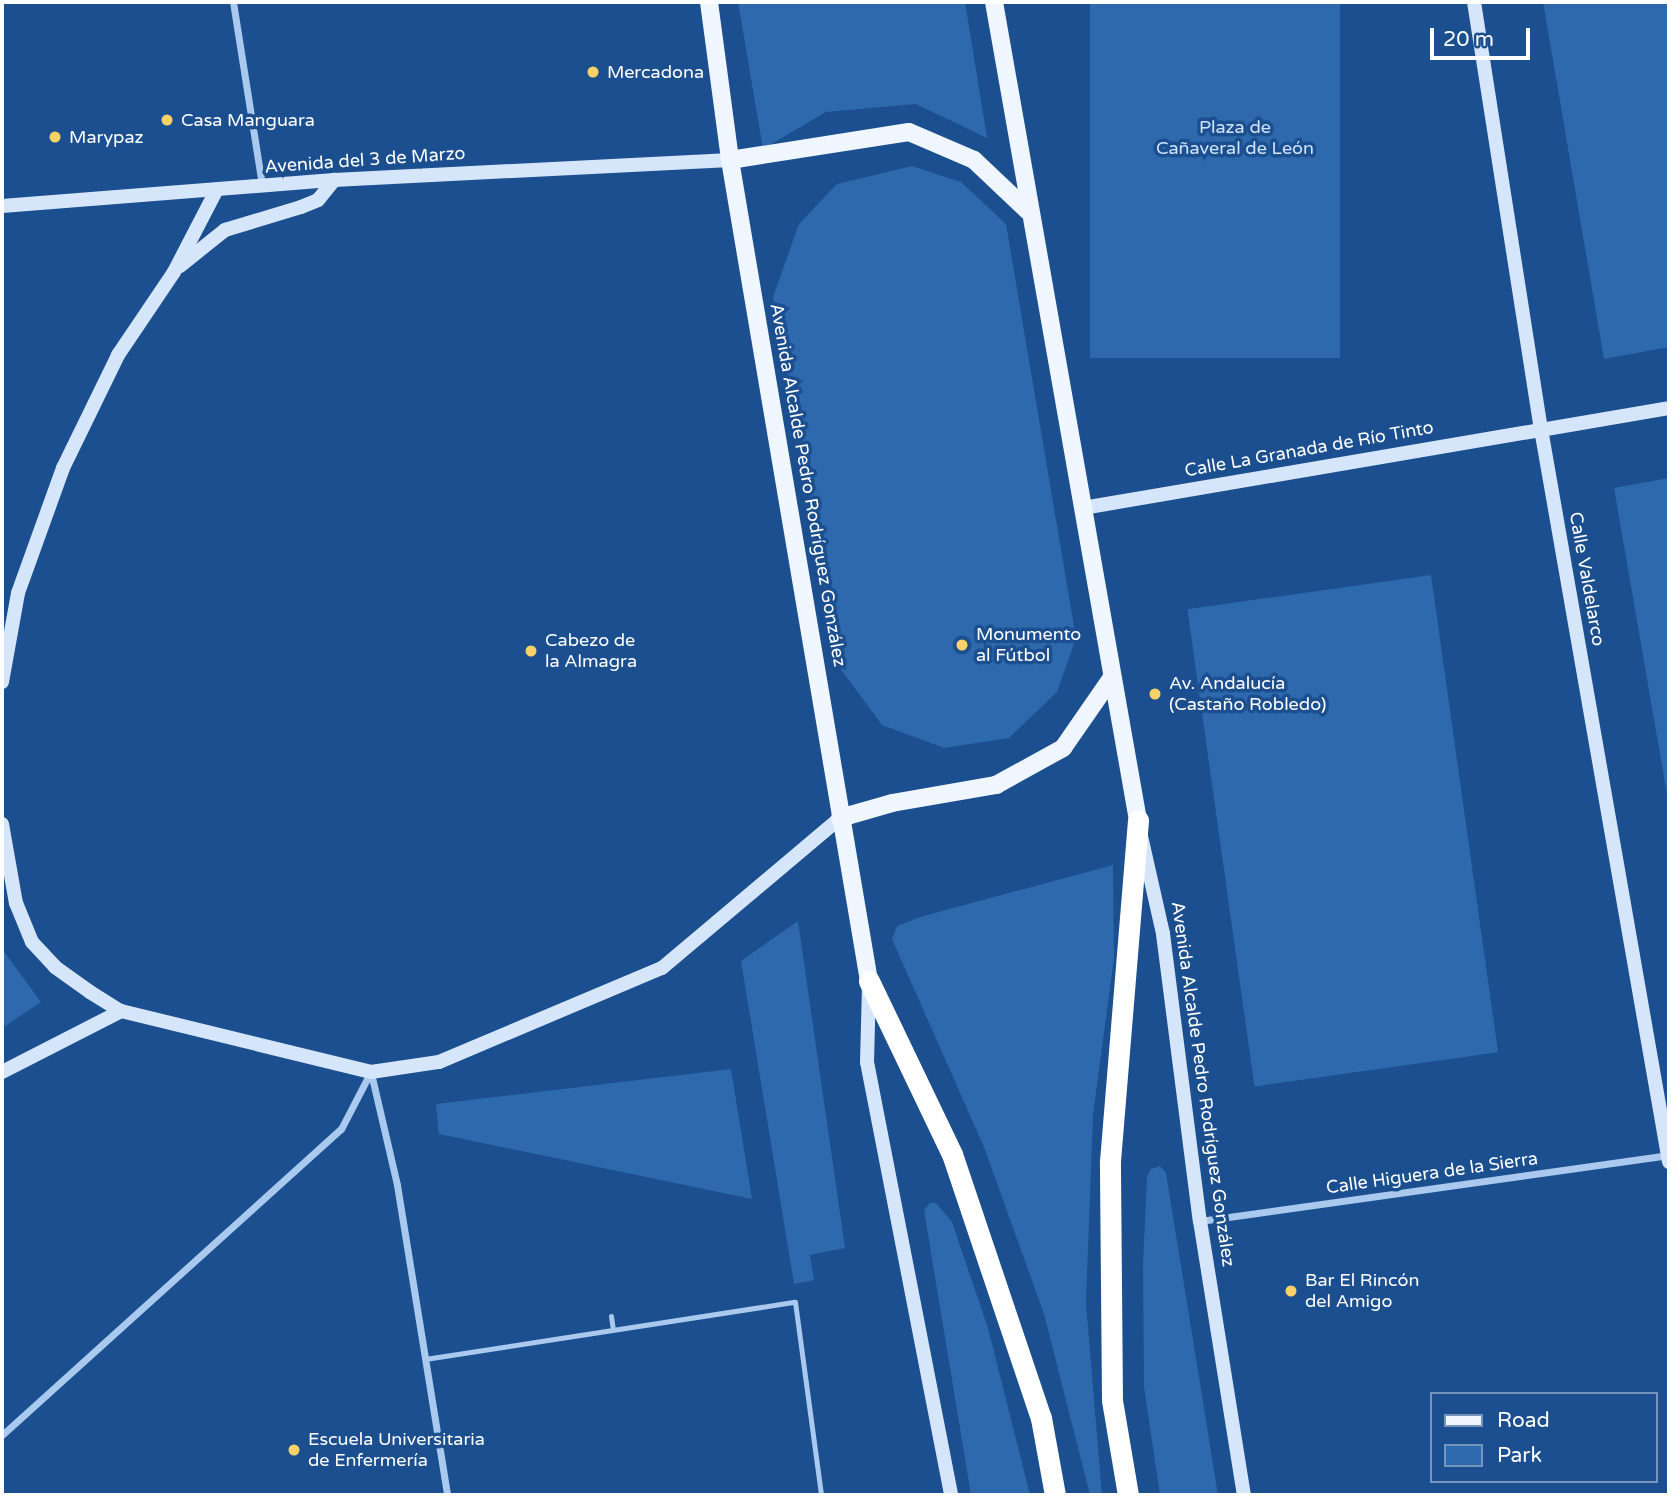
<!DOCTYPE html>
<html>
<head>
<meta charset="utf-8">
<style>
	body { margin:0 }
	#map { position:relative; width:1671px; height:1497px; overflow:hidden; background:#1b4f8f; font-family:"Varela Round",sans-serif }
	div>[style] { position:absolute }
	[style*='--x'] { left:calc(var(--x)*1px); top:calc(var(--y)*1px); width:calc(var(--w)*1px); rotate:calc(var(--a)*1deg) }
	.green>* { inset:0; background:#2e69ad; transform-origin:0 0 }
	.lane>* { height:5px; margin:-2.5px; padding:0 2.5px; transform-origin:2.5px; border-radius:2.5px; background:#a9c9ee }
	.street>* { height:7px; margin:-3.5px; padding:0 3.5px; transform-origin:3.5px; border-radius:3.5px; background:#a9c9ee }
	.secondary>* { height:14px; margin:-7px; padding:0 7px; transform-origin:7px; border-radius:7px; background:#d6e6fa }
	.primary>* { height:18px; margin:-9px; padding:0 9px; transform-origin:9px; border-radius:9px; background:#f0f6ff }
	.highway>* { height:21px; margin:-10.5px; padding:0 10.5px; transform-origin:10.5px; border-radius:10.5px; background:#fff }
	.dots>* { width:19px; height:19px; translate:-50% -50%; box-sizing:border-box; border:4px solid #1b4f8f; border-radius:50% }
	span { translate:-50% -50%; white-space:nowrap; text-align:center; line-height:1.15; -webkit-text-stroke:7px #1b4f8f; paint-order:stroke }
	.poi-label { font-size:18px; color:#fff }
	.left { translate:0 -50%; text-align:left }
	.park-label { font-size:18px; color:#cfe3fa }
	.street-label { font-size:18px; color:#fff }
	.frame { position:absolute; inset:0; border:4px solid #fff; pointer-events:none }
	.legend { position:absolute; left:1430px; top:1392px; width:228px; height:91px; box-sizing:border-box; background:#1b4f8f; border:2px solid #7695bc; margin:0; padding:9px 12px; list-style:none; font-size:21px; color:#fff }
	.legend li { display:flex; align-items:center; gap:14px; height:35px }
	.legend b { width:35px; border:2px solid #7695bc }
	.scale { position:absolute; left:1430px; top:28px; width:100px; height:32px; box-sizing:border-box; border:4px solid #fff; border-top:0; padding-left:9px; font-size:21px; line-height:24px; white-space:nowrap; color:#fff; -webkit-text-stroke:5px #1b4f8f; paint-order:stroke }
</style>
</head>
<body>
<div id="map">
	<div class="green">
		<div style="clip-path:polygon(738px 2px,965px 2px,987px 138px,916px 104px,826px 112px,763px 149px)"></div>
		<div style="left:1090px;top:2px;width:250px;height:356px"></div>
		<div style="clip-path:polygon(1543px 2px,1669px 2px,1669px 347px,1604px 359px)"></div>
		<div style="clip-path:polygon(912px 166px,961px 182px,1006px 224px,1076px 638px,1057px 692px,1009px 738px,944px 748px,882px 725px,839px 667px,773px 297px,799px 224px,837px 184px)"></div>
		<div style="clip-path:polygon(1669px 478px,1669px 806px,1614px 488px)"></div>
		<div style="left:1431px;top:575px;width:482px;height:246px;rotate:82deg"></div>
		<div style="clip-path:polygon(1113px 865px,1114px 958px,1093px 1115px,1086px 1303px,1102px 1495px,1090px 1495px,1044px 1314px,984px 1147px,892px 939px,897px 926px,920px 917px)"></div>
		<div style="clip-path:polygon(798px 921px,845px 1248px,810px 1255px,814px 1280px,794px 1284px,741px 961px)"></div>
		<div style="clip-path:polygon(2px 949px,41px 1002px,2px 1028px)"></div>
		<div style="clip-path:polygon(731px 1069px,752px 1199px,439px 1134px,436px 1104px)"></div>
		<div style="clip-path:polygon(1160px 1166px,1166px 1173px,1218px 1495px,1160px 1495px,1144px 1387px,1143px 1264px,1147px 1177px,1151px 1169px)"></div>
		<div style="clip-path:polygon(930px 1203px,936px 1203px,952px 1222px,988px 1328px,1030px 1495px,971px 1495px,924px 1210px)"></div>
	</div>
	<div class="lane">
		<div style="--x:611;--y:1316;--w:14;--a:82"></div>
		<div style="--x:425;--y:1359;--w:374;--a:-8.8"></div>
		<div style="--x:795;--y:1302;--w:195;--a:82.3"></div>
	</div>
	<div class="street">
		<div style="--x:233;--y:2;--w:186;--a:81"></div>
		<div style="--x:371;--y:1073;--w:115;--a:76.9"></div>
		<div style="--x:397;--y:1185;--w:314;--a:80.8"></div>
		<div style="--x:1200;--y:1221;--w:472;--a:-8"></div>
		<div style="--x:2;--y:1435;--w:457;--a:-42.1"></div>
		<div style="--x:341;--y:1129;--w:63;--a:-62.6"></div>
	</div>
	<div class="secondary">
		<div style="--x:1474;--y:2;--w:432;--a:81.1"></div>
		<div style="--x:1541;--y:429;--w:744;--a:80.09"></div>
		<div style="--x:2;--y:206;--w:333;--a:-4.5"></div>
		<div style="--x:334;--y:180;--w:397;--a:-2.9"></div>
		<div style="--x:180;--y:266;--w:58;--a:-38.7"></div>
		<div style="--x:225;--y:230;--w:79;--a:-16.8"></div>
		<div style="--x:301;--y:207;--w:18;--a:-22"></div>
		<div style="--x:318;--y:200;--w:26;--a:-51"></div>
		<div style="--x:1083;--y:508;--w:594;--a:-9.68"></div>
		<div style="--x:2;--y:682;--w:90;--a:-79.8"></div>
		<div style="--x:18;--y:593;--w:133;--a:-70.2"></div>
		<div style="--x:63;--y:468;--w:126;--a:-64"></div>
		<div style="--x:118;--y:355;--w:100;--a:-56"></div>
		<div style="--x:174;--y:272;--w:93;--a:-62.6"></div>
		<div style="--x:2;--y:824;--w:80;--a:80"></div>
		<div style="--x:16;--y:903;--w:42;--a:67.7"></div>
		<div style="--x:32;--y:942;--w:34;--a:47"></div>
		<div style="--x:55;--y:967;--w:43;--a:35.5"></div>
		<div style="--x:90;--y:992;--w:36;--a:32"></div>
		<div style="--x:121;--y:1011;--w:257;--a:13.7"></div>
		<div style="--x:371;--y:1072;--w:69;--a:-8.4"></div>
		<div style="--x:439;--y:1062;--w:242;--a:-22.9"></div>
		<div style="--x:662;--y:968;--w:233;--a:-40.1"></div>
		<div style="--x:1141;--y:836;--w:100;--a:77.3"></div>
		<div style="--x:1163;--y:934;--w:289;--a:82.7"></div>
		<div style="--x:1200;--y:1221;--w:278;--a:80.9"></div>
		<div style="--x:869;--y:986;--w:76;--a:91.5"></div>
		<div style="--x:867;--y:1062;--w:441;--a:79"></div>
		<div style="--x:2;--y:1072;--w:134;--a:-27.1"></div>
	</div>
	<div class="primary">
		<div style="--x:709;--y:2;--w:159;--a:82.4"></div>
		<div style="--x:730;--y:160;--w:833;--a:80.39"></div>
		<div style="--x:994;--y:2;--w:831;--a:80.02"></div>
		<div style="--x:730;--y:160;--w:181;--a:-8.9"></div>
		<div style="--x:909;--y:132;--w:71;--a:23.3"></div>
		<div style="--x:974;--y:160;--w:74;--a:43.4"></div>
		<div style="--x:840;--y:818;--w:54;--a:-16.1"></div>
		<div style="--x:892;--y:803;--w:106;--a:-9.8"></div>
		<div style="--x:996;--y:785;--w:77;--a:-28.9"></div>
		<div style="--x:1063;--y:748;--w:83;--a:-55.3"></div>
	</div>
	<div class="highway">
		<div style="--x:869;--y:981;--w:192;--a:64.4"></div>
		<div style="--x:952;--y:1154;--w:279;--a:71.4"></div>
		<div style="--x:1041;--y:1418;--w:78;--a:79.7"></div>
		<div style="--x:1128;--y:1495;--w:96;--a:-99.6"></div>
		<div style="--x:1112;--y:1400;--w:239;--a:-90.5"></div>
		<div style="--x:1110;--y:1161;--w:342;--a:-85.3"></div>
	</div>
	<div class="dots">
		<div style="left:593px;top:72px;background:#ffd166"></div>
		<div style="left:167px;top:120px;background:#ffd166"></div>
		<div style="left:55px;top:137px;background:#ffd166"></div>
		<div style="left:962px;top:645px;background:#ffd166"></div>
		<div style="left:531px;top:651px;background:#ffd166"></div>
		<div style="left:1155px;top:694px;background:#ffd166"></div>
		<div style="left:1291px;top:1291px;background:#ffd166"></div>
		<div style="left:294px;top:1450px;background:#ffd166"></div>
	</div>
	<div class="poi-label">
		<span class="left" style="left:607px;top:72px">Mercadona</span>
		<span class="left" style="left:181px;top:120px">Casa Manguara</span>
		<span class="left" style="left:69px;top:137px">Marypaz</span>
		<span class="left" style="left:976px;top:645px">Monumento<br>al Fútbol</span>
		<span class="left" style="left:545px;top:651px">Cabezo de<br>la Almagra</span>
		<span class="left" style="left:1169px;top:694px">Av. Andalucía<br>(Castaño Robledo)</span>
		<span class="left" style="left:1305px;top:1291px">Bar El Rincón<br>del Amigo</span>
		<span class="left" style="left:308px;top:1450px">Escuela Universitaria<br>de Enfermería</span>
	</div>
	<div class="park-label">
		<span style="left:1235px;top:138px">Plaza de<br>Cañaveral de León</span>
	</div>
	<div class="street-label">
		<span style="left:365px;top:160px;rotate:-4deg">Avenida del 3 de Marzo</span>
		<span style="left:1309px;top:449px;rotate:-10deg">Calle La Granada de Río Tinto</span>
		<span style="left:808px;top:485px;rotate:80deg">Avenida Alcalde Pedro Rodríguez González</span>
		<span style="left:1587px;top:579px;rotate:80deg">Calle Valdelarco</span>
		<span style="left:1203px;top:1084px;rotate:82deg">Avenida Alcalde Pedro Rodríguez González</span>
		<span style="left:1432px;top:1173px;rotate:-8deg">Calle Higuera de la Sierra</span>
	</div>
	<div class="frame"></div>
	<ul class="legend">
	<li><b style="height:9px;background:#f0f6ff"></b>Road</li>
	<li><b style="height:19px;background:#2e69ad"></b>Park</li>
	</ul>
	<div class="scale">20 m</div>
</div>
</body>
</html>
